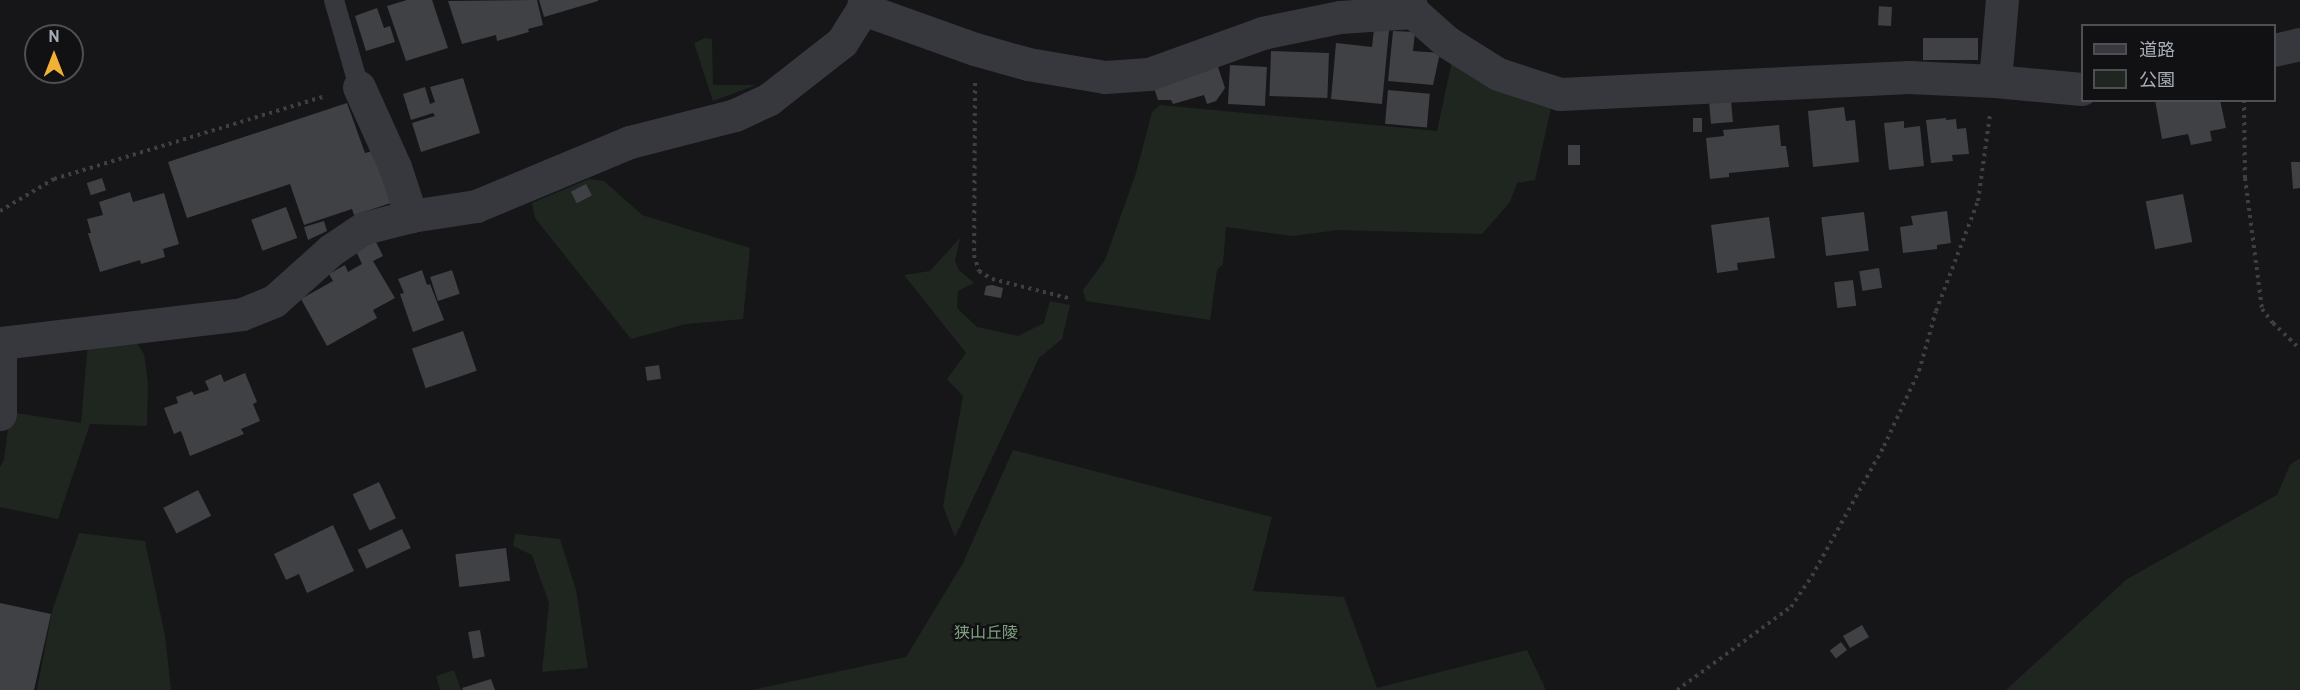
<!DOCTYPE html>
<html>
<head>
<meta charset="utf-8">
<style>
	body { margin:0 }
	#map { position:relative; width:2300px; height:690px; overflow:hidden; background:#161618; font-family:Overpass,"Noto Sans JP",sans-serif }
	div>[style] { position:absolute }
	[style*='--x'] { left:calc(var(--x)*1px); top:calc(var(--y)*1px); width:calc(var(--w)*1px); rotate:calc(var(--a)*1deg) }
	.green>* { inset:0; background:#1e261f }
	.building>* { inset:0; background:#404145; transform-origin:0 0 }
	.path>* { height:4px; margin-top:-2px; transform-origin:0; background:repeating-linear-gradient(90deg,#3d3f44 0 3px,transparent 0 7.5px) }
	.service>* { height:20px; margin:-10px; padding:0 10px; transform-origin:10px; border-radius:10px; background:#37383d }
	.minor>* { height:33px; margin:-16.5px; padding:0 16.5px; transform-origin:16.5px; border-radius:16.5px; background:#37383d }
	span { translate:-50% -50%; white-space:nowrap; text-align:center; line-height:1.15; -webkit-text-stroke:4.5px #111113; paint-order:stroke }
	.park-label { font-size:16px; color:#7fa381 }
	.legend { position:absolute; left:2081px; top:24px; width:195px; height:78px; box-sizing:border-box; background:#111113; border:2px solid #4d4f55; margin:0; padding:8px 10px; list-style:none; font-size:18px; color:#a8adb8 }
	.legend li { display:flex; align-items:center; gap:12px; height:30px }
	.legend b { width:30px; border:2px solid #4d4f55 }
	.north { position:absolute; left:24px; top:24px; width:60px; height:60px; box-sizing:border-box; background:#111113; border:2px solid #4d4f55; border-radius:50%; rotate:0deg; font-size:16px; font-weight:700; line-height:24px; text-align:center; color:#a8adb8 }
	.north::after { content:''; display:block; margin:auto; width:21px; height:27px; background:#f2b134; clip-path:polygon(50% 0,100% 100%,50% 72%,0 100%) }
</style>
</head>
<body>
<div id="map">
	<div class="green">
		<div style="clip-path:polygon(705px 38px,712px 39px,713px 85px,756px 85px,713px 101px,694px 43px)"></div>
		<div style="clip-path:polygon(1452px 61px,1551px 108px,1535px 180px,1517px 183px,1510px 202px,1482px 234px,1338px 230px,1293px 236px,1226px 227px,1223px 264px,1217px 270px,1210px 320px,1086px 301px,1083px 290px,1105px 260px,1136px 173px,1152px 112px,1160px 105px,1437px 131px)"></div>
		<div style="clip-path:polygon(589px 179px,604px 181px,642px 215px,750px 248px,743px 319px,686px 324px,631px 339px,535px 218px,532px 203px)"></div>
		<div style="clip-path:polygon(960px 238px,955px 261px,959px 270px,974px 283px,958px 291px,957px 308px,977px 327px,1018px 336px,1044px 323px,1050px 301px,1070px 305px,1062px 339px,1039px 358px,955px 537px,943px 506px,963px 396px,947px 379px,966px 353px,904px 275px,930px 271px)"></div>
		<div style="clip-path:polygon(88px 343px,137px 343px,144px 354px,148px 383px,147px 426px,90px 424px,58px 519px,0 507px,0 467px,4px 460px,10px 412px,81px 423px)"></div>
		<div style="clip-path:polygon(1013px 450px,1272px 517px,1253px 591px,1344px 597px,1377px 688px,1527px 650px,1546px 690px,752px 690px,906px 657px,963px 563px)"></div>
		<div style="clip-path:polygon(2300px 458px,2300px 690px,2006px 690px,2127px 579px,2277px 495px,2290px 465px)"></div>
		<div style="clip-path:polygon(79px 533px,145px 541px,165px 636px,171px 690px,37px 690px,52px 611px)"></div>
		<div style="clip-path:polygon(515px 534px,560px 539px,576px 590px,588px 668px,542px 672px,549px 603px,532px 555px,513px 546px)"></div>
		<div style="clip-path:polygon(454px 670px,461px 690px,440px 690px,436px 676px)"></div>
	</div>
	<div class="building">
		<div style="clip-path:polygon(407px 0,432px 0,448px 48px,406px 61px,387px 6px)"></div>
		<div style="clip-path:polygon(537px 0,543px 25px,528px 29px,529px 32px,497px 41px,496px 35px,462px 44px,448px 1px)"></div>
		<div style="clip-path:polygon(539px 0,598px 0,598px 1px,544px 17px)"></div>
		<div style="left:1892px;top:7px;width:19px;height:13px;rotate:93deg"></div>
		<div style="clip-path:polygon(377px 8px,384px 28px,390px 26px,395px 42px,366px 51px,355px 16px)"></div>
		<div style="clip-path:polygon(1374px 29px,1389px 30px,1382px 104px,1331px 99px,1336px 43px,1372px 47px)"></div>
		<div style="clip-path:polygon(1393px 31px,1415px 32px,1413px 51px,1440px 53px,1433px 85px,1388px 81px)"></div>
		<div style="left:1923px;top:38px;width:55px;height:22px"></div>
		<div style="left:1271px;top:51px;width:58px;height:45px;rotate:2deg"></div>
		<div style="clip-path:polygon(1217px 64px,1225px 88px,1216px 101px,1207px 104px,1204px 95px,1173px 104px,1171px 100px,1158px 100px,1153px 85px)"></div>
		<div style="left:1230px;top:65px;width:37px;height:39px;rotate:3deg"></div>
		<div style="clip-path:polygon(463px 78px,480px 133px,421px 152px,412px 123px,435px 116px,433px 113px,411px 120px,403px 94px,425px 87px,430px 104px,435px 102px,430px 87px)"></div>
		<div style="left:1388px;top:90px;width:42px;height:34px;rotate:5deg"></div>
		<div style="left:1731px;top:100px;width:22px;height:22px;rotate:85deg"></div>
		<div style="clip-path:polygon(2155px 100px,2220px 100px,2226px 128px,2210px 131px,2212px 141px,2191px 145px,2188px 134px,2162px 139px)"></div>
		<div style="clip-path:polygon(347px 103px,365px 153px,373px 151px,391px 203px,354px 215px,352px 209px,304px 225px,290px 184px,187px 218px,168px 162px)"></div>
		<div style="clip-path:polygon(1844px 107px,1846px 121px,1855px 120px,1859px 162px,1813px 167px,1808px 111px)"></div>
		<div style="left:1693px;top:118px;width:9px;height:14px"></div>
		<div style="clip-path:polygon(1946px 118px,1946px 120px,1956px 119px,1957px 129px,1966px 128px,1969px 154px,1952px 155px,1953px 161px,1931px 163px,1926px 120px)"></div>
		<div style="clip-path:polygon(1904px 121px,1904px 128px,1920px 126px,1924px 166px,1889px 170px,1884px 123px)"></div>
		<div style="clip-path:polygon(1779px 125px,1781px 146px,1786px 146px,1789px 167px,1729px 173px,1729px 177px,1710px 179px,1706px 138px,1724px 136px,1723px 130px)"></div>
		<div style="left:1568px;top:145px;width:12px;height:20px"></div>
		<div style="clip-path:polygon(2291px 162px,2300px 162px,2300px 188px,2293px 189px)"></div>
		<div style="left:102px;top:178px;width:13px;height:16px;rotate:72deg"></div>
		<div style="left:586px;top:184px;width:13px;height:17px;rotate:63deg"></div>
		<div style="clip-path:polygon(130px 192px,133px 202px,164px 193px,179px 244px,163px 249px,165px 257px,141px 264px,140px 260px,100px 272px,88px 233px,91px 233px,87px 219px,103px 215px,99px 202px)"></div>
		<div style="left:2183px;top:194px;width:49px;height:38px;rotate:79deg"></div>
		<div style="left:286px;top:207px;width:33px;height:37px;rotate:70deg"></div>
		<div style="clip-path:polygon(1947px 211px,1951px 243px,1937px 245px,1937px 249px,1903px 253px,1900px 227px,1913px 225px,1911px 216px)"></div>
		<div style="left:1864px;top:212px;width:39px;height:43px;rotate:83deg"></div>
		<div style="clip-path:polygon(1769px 217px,1775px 258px,1737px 263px,1738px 270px,1717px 273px,1711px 225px)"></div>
		<div style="clip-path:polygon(324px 221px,327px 231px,308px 240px,304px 227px)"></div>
		<div style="clip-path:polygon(375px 240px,383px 256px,373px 261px,395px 298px,373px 310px,377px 318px,327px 346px,301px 299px,333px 281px,329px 274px,345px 265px,348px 272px,362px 264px,355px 249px)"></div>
		<div style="left:1879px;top:268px;width:20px;height:20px;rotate:81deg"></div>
		<div style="clip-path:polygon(422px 270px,427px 285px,430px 284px,444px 320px,413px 332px,400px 294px,404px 293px,398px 279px)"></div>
		<div style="left:452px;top:270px;width:25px;height:23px;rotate:72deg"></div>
		<div style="left:1853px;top:280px;width:26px;height:19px;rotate:83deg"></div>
		<div style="clip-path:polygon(992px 285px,1003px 288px,1001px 298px,984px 295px,986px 286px)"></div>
		<div style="left:463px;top:331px;width:42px;height:54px;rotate:71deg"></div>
		<div style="left:659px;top:365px;width:14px;height:14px;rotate:82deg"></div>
		<div style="clip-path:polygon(245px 373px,257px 402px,253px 404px,260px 421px,241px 429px,244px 434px,190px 456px,181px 431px,174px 434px,164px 408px,178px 403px,176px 397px,192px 391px,194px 395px,209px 390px,205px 381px,221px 374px,224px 382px)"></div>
		<div style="left:379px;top:482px;width:40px;height:29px;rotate:65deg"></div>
		<div style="left:198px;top:490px;width:29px;height:39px;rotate:63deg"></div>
		<div style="clip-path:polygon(333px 525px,354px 571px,307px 593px,299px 574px,286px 580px,274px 554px)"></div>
		<div style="left:402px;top:529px;width:21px;height:49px;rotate:65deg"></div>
		<div style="left:506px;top:548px;width:33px;height:51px;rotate:83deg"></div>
		<div style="clip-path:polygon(0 603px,51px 614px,34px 690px,0 690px)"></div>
		<div style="left:1862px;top:625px;width:14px;height:22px;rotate:60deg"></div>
		<div style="left:480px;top:630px;width:27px;height:12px;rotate:80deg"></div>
		<div style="left:1841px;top:642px;width:10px;height:14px;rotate:53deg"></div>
		<div style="clip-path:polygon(491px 679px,495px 690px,463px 690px,462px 688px)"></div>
	</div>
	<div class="path">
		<div style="--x:975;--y:83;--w:172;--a:90.3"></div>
		<div style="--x:974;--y:255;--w:17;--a:73"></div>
		<div style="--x:979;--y:271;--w:15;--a:32"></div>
		<div style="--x:992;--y:279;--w:82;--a:14"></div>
		<div style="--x:2244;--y:100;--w:78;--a:89.3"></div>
		<div style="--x:2245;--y:178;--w:132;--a:82.6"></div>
		<div style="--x:2262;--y:309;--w:18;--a:52"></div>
		<div style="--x:2273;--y:323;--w:37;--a:44"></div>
		<div style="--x:0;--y:211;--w:63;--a:-30.7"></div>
		<div style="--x:54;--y:179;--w:284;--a:-17"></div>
		<div style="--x:1677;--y:690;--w:141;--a:-36.1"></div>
		<div style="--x:1791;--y:607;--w:37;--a:-56"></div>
		<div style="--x:1812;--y:576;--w:149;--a:-61"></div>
		<div style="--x:1884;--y:446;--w:83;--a:-65"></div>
		<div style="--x:1919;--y:371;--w:62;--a:-74.2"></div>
		<div style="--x:1936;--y:311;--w:118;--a:-69.1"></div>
		<div style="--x:1978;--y:201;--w:88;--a:-82.1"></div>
	</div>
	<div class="service">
		<div style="--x:334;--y:0;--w:91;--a:74"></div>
	</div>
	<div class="minor">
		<div style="--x:1409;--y:0;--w:13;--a:72"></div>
		<div style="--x:1413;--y:12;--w:45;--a:41.4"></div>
		<div style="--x:1447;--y:42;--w:60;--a:32.1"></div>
		<div style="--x:1498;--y:74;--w:65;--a:17.9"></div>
		<div style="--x:1560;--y:94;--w:349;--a:-2.8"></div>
		<div style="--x:1909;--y:77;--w:86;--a:2.7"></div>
		<div style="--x:1995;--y:81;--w:87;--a:5.3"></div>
		<div style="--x:863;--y:9;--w:119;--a:19.7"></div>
		<div style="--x:975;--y:49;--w:55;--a:15.8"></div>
		<div style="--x:1028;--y:64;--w:78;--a:9.6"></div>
		<div style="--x:1105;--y:77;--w:44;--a:-3.9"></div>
		<div style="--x:1149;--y:74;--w:120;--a:-19.9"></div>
		<div style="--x:1262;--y:33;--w:80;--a:-11.6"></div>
		<div style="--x:1340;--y:17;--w:73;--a:-3.9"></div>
		<div style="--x:2274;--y:50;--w:27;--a:-13"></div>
		<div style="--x:1995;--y:81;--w:81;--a:-85.1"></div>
		<div style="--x:359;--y:87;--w:88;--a:65.8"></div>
		<div style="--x:395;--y:167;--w:52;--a:71.9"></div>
		<div style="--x:0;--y:343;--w:244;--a:-6.8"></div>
		<div style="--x:242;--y:314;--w:35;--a:-22"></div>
		<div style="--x:274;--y:301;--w:76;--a:-41.8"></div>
		<div style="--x:331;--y:250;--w:40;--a:-34"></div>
		<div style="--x:364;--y:228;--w:49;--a:-14.3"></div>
		<div style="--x:411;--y:216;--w:66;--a:-8.7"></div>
		<div style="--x:476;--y:206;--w:167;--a:-22.6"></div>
		<div style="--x:630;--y:142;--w:108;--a:-14.4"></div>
		<div style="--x:735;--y:115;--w:38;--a:-25"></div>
		<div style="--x:769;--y:99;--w:93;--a:-38"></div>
		<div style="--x:842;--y:42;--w:39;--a:-58"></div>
		<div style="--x:863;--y:9;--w:9;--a:-84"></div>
		<div style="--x:0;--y:346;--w:68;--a:90"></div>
	</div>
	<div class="park-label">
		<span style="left:986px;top:634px">狭山丘陵</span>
	</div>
	<ul class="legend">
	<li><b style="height:8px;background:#37383d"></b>道路</li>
	<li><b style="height:16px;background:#1e261f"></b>公園</li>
	</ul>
	<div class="north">N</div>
</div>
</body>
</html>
